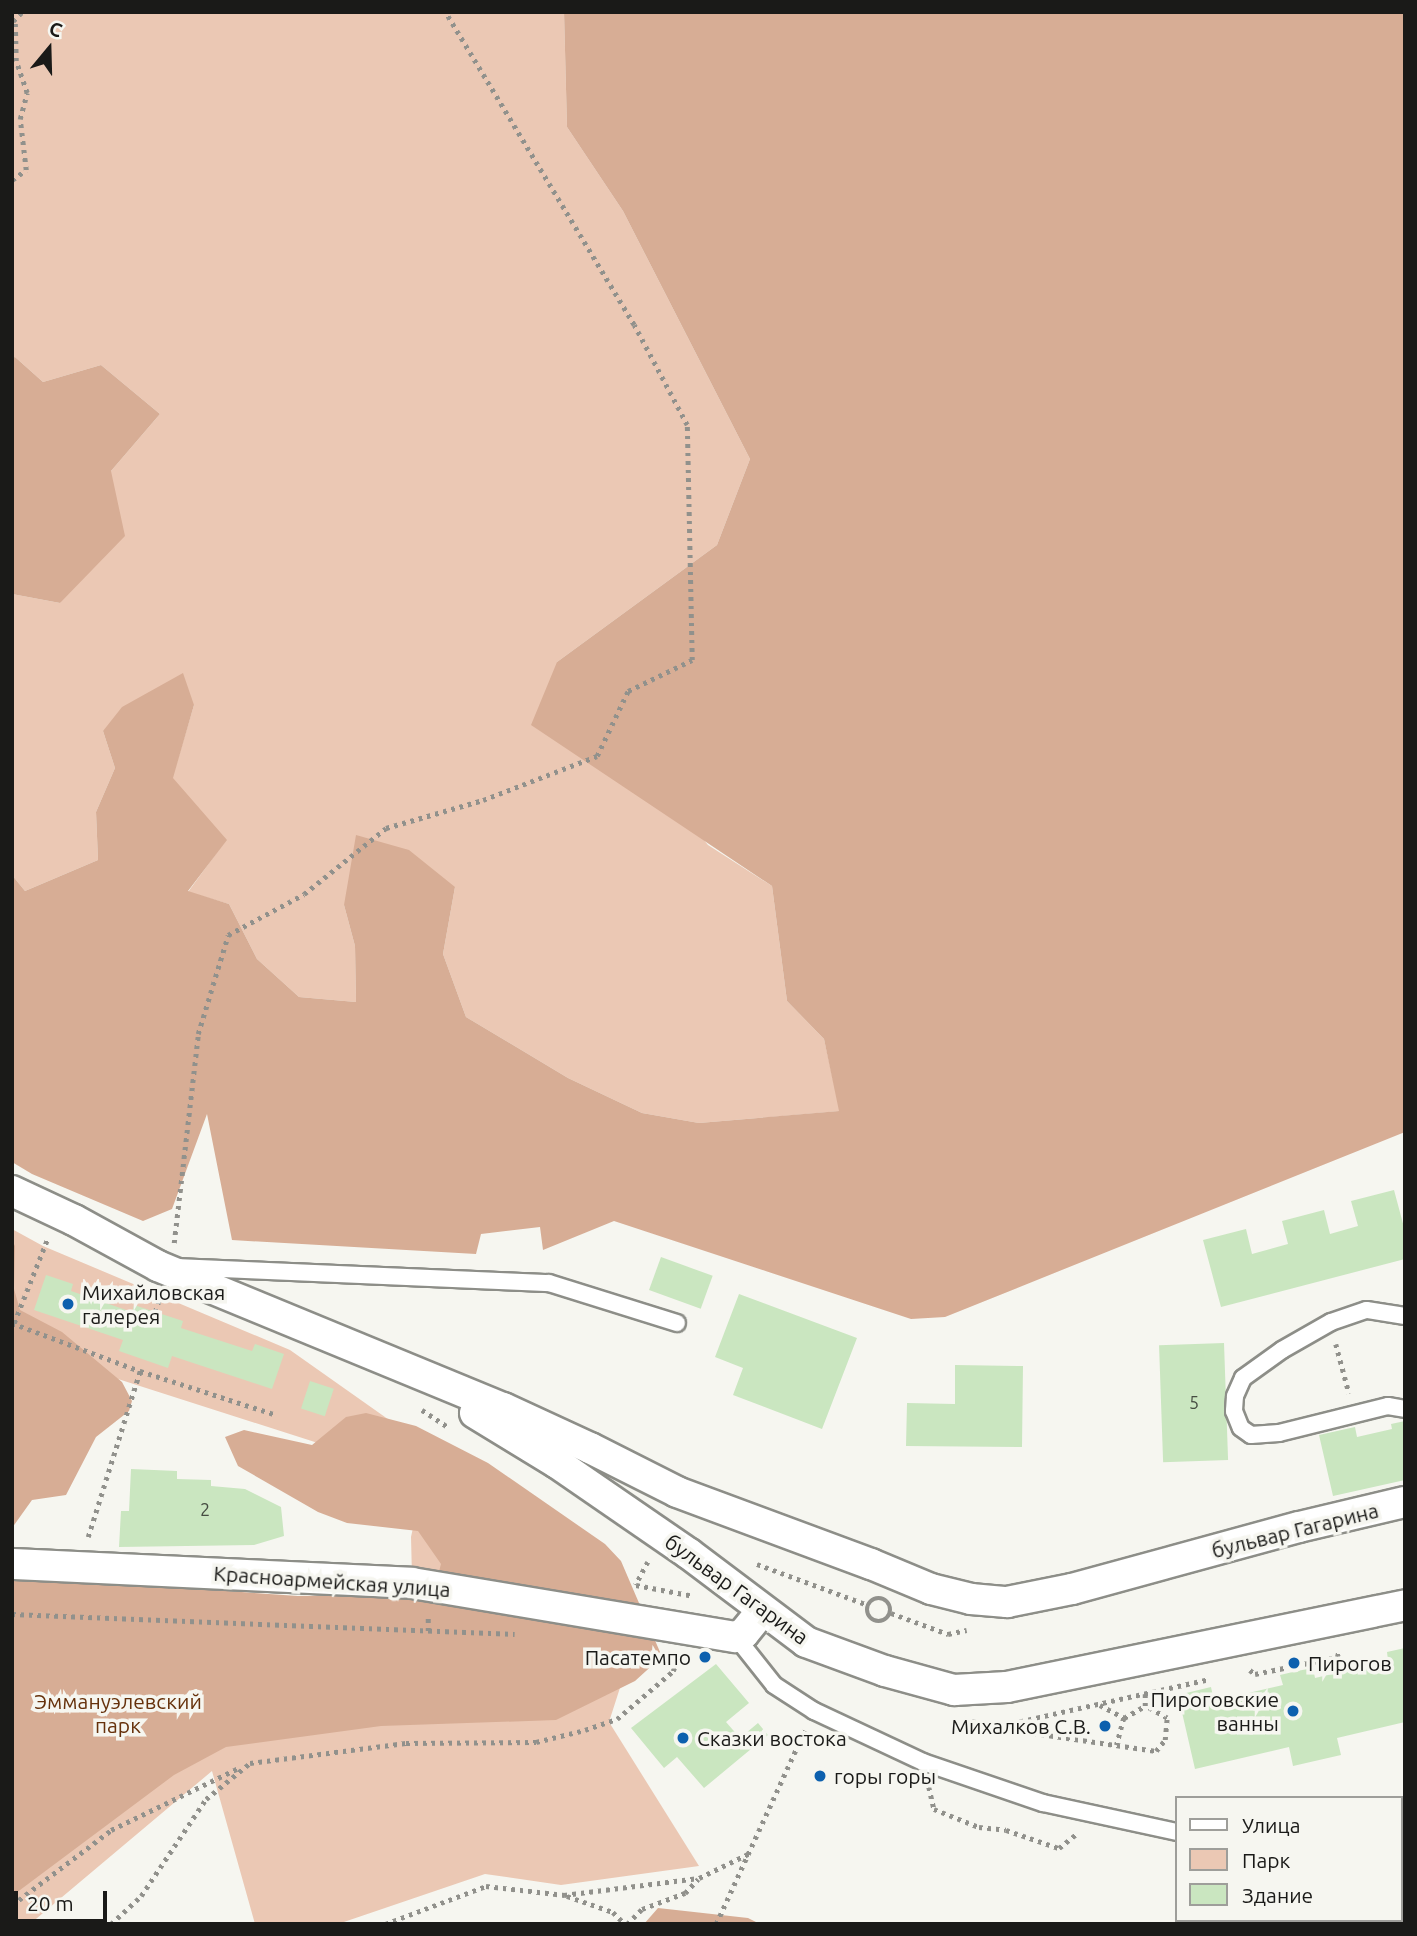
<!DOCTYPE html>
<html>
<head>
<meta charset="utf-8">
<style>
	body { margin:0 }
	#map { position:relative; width:1417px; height:1936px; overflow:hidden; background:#f6f6f0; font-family:Ubuntu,sans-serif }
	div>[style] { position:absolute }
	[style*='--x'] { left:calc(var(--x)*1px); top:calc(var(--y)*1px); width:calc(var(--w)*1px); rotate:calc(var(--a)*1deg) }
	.green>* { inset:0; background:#ebc8b4 }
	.forest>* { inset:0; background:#d7ad95 }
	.building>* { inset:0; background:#cae6c0; transform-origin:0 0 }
	.path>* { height:4.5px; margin-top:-2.25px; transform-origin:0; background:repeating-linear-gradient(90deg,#91918c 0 3.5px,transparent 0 8.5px) }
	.path>.ring { margin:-2.25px; padding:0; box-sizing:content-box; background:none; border:4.5px solid #91918c; border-radius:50% }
	.roads { filter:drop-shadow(2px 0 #8d8e88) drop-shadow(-2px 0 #8d8e88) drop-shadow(0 2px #8d8e88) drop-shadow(0 -2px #8d8e88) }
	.service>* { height:16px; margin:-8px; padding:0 8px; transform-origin:8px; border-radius:8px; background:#fff }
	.minor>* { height:30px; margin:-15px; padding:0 15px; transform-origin:15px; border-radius:15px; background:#fff }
	.dots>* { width:19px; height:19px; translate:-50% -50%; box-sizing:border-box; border:4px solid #f6f6f0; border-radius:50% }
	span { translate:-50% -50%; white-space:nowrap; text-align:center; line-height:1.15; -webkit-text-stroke:7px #f6f6f0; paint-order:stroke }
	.number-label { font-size:18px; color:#464d42 }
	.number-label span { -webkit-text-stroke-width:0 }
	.poi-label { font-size:21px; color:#1a1a18 }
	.left { translate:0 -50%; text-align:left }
	.right { translate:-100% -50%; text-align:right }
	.street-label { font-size:21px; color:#1a1a18 }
	.park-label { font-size:21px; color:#66310b }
	.frame { position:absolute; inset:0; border:14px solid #1a1a18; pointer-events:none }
	.legend { position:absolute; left:1175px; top:1796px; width:228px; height:126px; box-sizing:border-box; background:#f6f6f0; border:2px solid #9e9e9a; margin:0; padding:9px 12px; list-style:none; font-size:21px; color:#1a1a18 }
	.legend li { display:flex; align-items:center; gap:14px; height:35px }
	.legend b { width:35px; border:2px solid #9e9e9a }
	.north { position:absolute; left:14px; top:14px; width:70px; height:70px; -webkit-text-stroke:5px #f6f6f0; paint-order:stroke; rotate:19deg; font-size:19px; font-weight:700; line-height:28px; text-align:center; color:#1a1a18 }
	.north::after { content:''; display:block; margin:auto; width:24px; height:32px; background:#1a1a18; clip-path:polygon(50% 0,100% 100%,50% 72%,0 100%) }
	.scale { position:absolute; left:14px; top:1891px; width:93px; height:32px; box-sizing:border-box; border:4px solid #1a1a18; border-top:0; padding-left:9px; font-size:21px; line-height:24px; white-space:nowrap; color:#1a1a18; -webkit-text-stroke:5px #f6f6f0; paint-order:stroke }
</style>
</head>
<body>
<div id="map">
	<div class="green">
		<div style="clip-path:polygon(12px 12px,564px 12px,567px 127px,623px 211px,750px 459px,717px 545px,557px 662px,708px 845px,772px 886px,787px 1001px,824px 1039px,840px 1111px,699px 1123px,642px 1113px,568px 1078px,466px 1017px,443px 954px,455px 887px,344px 905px,355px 946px,356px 1002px,299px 997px,257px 959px,229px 904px,188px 892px,226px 840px,172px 779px,194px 705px,103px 731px,115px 768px,96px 812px,98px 860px,25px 891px,12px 875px,12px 594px,60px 603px,111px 471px,160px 414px,101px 365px,43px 382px,15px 357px,12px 358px)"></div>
		<div style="clip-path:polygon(12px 1229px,43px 1246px,290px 1350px,504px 1501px,644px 1613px,609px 1722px,699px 1866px,561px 1885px,485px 1874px,338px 1924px,255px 1924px,212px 1771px,30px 1924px,12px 1924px,12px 1604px,413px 1617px,411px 1537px,424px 1477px,12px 1345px)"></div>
	</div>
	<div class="forest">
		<div style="clip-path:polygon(564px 12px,1405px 12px,1405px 1132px,945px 1317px,911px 1319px,614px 1221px,543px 1250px,540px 1227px,481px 1234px,476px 1254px,232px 1240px,207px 1114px,172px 1209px,143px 1221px,32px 1174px,12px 1162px,12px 875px,25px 891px,98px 860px,96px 812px,115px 768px,103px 731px,122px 707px,183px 673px,194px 705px,173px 778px,227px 840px,188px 891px,229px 904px,257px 959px,299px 997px,356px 1002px,355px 946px,344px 905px,356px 835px,409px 850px,455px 887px,443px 954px,466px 1017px,568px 1078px,642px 1113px,699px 1123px,839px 1111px,824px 1039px,787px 1001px,772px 886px,531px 725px,557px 662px,717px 545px,750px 459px,623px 211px,567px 127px)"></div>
		<div style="clip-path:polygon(15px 357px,43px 382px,101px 365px,160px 414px,111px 471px,125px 536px,60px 603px,12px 594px,12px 358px)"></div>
		<div style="clip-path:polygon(12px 1240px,15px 1246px,14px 1289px,20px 1310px,62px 1332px,122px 1382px,132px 1401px,129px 1411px,96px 1437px,66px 1495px,32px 1500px,12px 1528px)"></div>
		<div style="clip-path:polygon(366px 1413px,416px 1426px,488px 1463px,605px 1544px,621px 1561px,660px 1652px,657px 1661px,635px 1681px,556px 1720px,381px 1726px,226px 1747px,174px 1775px,12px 1896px,12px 1576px,298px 1596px,433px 1594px,441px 1564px,418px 1531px,347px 1523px,318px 1512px,238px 1466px,225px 1437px,244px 1430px,312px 1445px,346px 1417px)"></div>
		<div style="clip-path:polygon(658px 1908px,748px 1918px,760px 1924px,644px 1924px)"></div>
	</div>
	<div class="building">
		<div style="clip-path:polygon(1394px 1190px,1405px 1231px,1405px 1259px,1221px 1307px,1203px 1240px,1246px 1229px,1252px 1254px,1288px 1244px,1282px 1221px,1324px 1210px,1330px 1234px,1358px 1226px,1351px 1201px)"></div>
		<div style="left:661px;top:1257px;width:55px;height:35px;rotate:20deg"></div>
		<div style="clip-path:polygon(46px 1275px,73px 1284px,71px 1291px,132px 1312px,134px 1305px,183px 1321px,181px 1328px,252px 1351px,255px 1344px,284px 1354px,272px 1389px,172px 1356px,168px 1368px,119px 1351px,123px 1340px,34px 1310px)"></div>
		<div style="clip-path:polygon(739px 1294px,857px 1338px,822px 1429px,733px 1395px,743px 1368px,715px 1357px)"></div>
		<div style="left:1224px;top:1343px;width:117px;height:65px;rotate:88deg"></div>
		<div style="clip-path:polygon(955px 1365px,1023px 1366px,1022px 1447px,906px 1446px,907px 1403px,955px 1404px)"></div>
		<div style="left:310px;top:1381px;width:25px;height:29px;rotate:18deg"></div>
		<div style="clip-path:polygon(1405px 1421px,1405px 1480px,1333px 1496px,1319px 1435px,1355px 1427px,1357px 1437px,1392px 1429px,1391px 1424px)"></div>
		<div style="clip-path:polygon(131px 1469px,177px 1471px,177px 1479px,211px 1480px,211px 1486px,245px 1489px,281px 1507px,284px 1536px,254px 1545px,119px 1547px,121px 1511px,129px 1511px)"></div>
		<div style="clip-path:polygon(1405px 1648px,1405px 1722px,1337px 1738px,1341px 1755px,1293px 1766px,1289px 1747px,1195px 1769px,1178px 1695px,1211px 1687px,1214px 1701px,1283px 1685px,1280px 1675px,1297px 1671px,1313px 1668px,1315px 1678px,1388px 1661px,1387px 1652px)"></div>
		<div style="clip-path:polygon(716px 1664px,749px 1703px,726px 1722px,740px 1738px,758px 1723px,768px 1735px,704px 1788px,677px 1757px,664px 1768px,631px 1728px)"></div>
	</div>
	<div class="path">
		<div style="--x:13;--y:21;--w:13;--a:-45"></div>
		<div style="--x:12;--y:180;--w:17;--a:-36"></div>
		<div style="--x:26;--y:170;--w:51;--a:-96.7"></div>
		<div style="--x:20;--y:119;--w:27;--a:-75"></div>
		<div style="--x:27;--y:93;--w:34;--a:-109"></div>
		<div style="--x:16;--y:61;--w:41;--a:-91.4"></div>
		<div style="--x:174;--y:1243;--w:210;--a:-83.4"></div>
		<div style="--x:198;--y:1034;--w:103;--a:-73.1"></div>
		<div style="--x:228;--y:935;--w:86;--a:-28.3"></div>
		<div style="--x:304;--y:894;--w:105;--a:-38.8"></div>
		<div style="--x:386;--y:828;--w:101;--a:-16.1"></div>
		<div style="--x:483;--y:800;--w:122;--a:-21.1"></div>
		<div style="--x:597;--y:756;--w:72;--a:-64.5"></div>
		<div style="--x:628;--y:691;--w:71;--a:-25.8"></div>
		<div style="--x:692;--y:660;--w:235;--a:-91.2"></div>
		<div style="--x:687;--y:425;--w:113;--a:-117.9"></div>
		<div style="--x:634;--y:325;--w:366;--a:-121.1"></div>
		<div style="--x:155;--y:1312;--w:13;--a:-72"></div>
		<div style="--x:12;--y:1323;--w:137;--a:20.6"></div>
		<div style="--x:140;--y:1371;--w:144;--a:17.8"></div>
		<div style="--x:14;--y:1323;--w:89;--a:-68.3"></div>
		<div style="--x:1336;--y:1344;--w:51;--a:75.1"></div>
		<div style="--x:422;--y:1410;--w:30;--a:33"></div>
		<div style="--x:88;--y:1537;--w:174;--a:-72.6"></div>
		<div style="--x:648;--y:1562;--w:26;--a:118"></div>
		<div style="--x:636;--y:1585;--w:59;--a:10.7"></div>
		<div style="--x:757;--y:1564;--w:118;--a:20.3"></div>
		<div class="ring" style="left:867px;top:1598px;width:19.5px;height:19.5px"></div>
		<div style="--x:891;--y:1613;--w:61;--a:20.2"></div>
		<div style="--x:948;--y:1634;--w:19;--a:-12"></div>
		<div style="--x:12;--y:1614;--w:503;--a:2.28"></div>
		<div style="--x:428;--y:1631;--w:17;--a:-90"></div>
		<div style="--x:1250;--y:1670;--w:6;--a:39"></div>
		<div style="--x:1255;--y:1674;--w:84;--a:-11.7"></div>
		<div style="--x:1337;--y:1657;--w:7;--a:-74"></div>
		<div style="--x:1100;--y:1705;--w:27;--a:28"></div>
		<div style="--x:1124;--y:1718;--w:28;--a:105"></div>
		<div style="--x:1124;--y:1718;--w:24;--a:-30"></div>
		<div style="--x:1145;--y:1706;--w:12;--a:-90"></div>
		<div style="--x:972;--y:1721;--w:24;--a:15"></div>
		<div style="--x:995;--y:1727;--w:220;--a:-12.6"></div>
		<div style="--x:999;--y:1728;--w:159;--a:8.3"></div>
		<div style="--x:1156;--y:1751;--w:14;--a:-51"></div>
		<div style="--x:1165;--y:1740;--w:22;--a:-85"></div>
		<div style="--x:1167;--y:1718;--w:25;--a:-151"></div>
		<div style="--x:929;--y:1787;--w:23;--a:77"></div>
		<div style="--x:934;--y:1809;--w:48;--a:21.8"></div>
		<div style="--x:979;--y:1827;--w:27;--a:6"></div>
		<div style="--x:1006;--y:1830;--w:56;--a:18.8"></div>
		<div style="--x:1059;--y:1848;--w:22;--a:-39"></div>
		<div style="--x:567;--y:1896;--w:49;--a:19.2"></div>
		<div style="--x:613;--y:1912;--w:17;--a:45"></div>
		<div style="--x:12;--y:1905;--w:124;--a:-37.1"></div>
		<div style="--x:111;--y:1830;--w:144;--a:-25.9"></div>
		<div style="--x:111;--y:1924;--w:41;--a:-43"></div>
		<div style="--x:141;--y:1896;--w:117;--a:-56.2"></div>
		<div style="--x:206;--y:1799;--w:57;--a:-39.3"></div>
		<div style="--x:250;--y:1763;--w:157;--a:-7.3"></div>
		<div style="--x:406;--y:1743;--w:130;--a:-0.4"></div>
		<div style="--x:536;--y:1742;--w:50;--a:-13.8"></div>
		<div style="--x:585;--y:1730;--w:34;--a:-19"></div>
		<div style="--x:617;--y:1719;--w:74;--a:-40.6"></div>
		<div style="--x:673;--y:1671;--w:14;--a:-69"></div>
		<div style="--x:385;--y:1924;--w:108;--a:-20.6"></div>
		<div style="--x:486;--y:1886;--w:79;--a:6.6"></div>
		<div style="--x:564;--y:1895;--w:136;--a:-7.2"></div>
		<div style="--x:699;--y:1878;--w:55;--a:-26.1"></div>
		<div style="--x:627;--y:1924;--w:21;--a:-45"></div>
		<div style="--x:642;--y:1909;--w:46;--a:-20.4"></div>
		<div style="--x:685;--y:1893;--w:19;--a:-47"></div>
		<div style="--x:716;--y:1924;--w:213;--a:-65.4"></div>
	</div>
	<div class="roads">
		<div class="service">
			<div style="--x:178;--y:1267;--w:371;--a:2.5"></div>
			<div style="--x:549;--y:1283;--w:134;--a:17.4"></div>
			<div style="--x:1405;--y:1316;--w:39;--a:-171"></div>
			<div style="--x:1366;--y:1310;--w:37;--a:161"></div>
			<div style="--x:1331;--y:1322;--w:56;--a:150.3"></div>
			<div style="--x:1282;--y:1350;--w:48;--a:144.3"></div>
			<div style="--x:1243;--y:1378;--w:20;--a:114"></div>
			<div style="--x:1235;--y:1396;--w:15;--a:94"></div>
			<div style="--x:1234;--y:1411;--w:18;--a:68"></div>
			<div style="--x:1241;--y:1428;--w:12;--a:35"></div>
			<div style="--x:1251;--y:1435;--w:28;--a:-4"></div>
			<div style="--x:1279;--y:1433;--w:112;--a:-13.9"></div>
			<div style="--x:1388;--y:1406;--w:17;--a:10"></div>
			<div style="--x:736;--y:1637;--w:61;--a:51.6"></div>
			<div style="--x:774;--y:1685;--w:48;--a:33"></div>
			<div style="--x:814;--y:1711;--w:120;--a:25.1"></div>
			<div style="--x:923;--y:1762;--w:127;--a:18.9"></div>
			<div style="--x:1043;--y:1803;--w:137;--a:12.2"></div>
			<div style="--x:1401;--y:1882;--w:4;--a:27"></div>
		</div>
		<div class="minor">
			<div style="--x:12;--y:1191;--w:68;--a:25.1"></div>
			<div style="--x:74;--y:1220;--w:96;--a:28.7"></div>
			<div style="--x:158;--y:1266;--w:373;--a:22.4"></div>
			<div style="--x:503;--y:1408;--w:96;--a:24.7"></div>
			<div style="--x:590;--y:1448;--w:97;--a:26.8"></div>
			<div style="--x:677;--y:1492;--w:207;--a:20.4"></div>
			<div style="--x:871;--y:1564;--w:65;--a:22.6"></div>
			<div style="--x:931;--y:1589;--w:41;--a:14"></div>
			<div style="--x:971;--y:1599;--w:36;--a:5"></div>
			<div style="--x:1007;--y:1602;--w:66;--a:-11.3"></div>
			<div style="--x:1072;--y:1589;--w:235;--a:-15.3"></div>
			<div style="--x:1299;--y:1527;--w:109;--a:-13.3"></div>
			<div style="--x:475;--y:1413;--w:96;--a:31.4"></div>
			<div style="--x:557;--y:1463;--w:159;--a:34.5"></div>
			<div style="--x:688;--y:1553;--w:148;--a:37"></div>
			<div style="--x:806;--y:1642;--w:84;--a:20.2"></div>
			<div style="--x:885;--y:1671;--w:72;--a:15.4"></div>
			<div style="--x:954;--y:1690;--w:53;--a:-3.2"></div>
			<div style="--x:1007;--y:1687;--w:406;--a:-11.6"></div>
			<div style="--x:12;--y:1564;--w:400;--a:2.7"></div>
			<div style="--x:412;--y:1583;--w:328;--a:9.5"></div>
			<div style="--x:736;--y:1637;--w:9;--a:-27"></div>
			<div style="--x:744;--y:1633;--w:28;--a:-51"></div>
		</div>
	</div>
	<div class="dots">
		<div style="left:68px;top:1304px;background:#0d60ae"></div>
		<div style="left:705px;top:1657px;background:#0d60ae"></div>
		<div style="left:1294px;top:1663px;background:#0d60ae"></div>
		<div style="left:1293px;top:1711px;background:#0d60ae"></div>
		<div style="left:1105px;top:1726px;background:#0d60ae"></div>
		<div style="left:683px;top:1738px;background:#0d60ae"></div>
		<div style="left:820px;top:1776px;background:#0d60ae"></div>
	</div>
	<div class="number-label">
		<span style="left:1194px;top:1402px">5</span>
		<span style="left:205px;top:1509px">2</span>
	</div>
	<div class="poi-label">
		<span class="left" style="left:82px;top:1304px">Михайловская<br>галерея</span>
		<span class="right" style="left:691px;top:1657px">Пасатемпо</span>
		<span class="left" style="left:1308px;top:1663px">Пирогов</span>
		<span class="right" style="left:1279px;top:1711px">Пироговские<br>ванны</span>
		<span class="right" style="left:1091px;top:1726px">Михалков С.В.</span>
		<span class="left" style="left:697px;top:1738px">Сказки востока</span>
		<span class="left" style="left:834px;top:1776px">горы горы</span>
	</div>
	<div class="street-label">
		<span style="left:1295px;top:1530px;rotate:-14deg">бульвар Гагарина</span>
		<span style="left:332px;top:1581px;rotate:4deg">Красноармейская улица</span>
		<span style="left:737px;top:1589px;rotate:36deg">бульвар Гагарина</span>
	</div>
	<div class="park-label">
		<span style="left:118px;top:1713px">Эммануэлевский<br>парк</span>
	</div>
	<div class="frame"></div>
	<ul class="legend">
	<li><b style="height:9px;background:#fff"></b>Улица</li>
	<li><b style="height:19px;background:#ebc8b4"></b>Парк</li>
	<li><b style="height:19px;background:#cae6c0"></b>Здание</li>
	</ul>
	<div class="north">С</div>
	<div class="scale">20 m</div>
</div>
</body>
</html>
